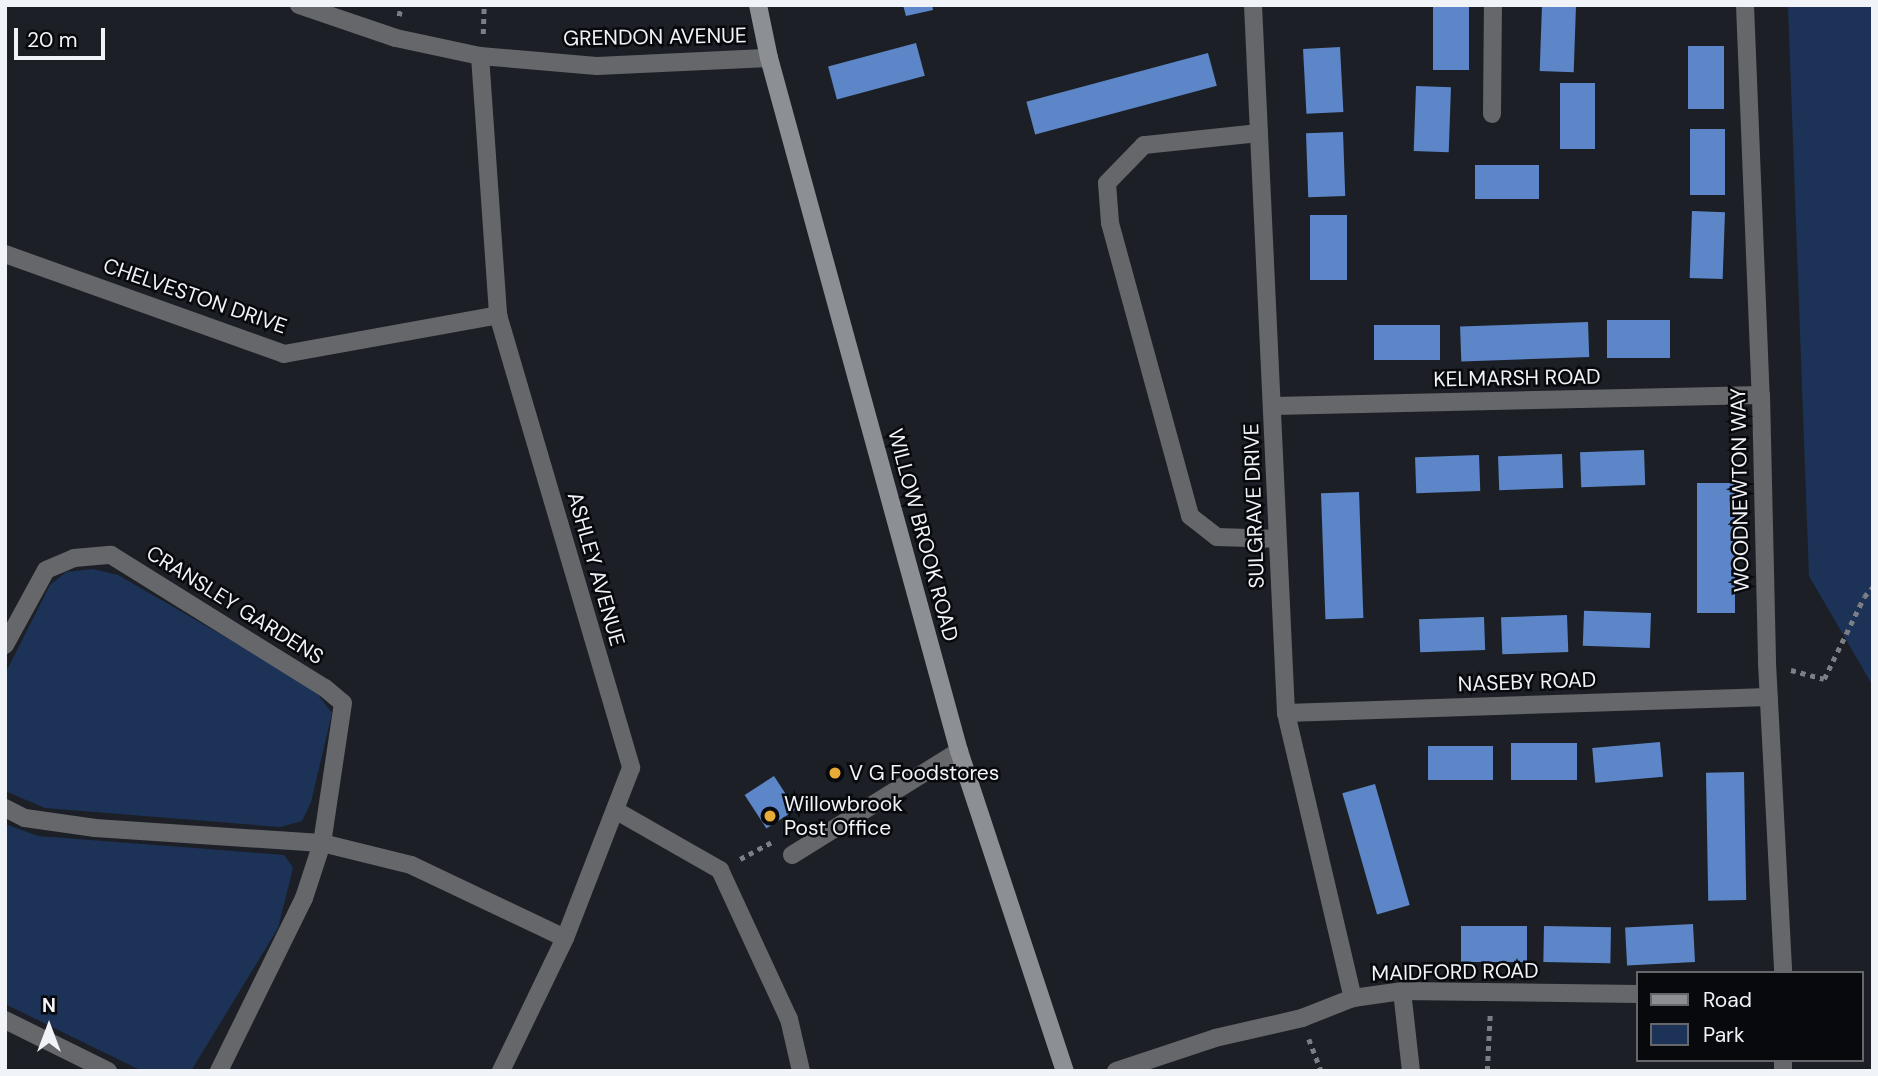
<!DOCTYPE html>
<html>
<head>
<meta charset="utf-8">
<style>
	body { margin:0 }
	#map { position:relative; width:1878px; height:1076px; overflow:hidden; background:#1c2026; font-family:"DM Sans",sans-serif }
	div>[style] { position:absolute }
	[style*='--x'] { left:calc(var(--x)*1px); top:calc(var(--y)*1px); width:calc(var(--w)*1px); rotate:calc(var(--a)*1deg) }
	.green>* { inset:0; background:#1c3357 }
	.building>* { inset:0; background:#5c86c8; transform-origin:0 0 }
	.path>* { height:4.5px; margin-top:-2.25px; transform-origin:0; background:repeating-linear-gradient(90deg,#7b7e84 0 5px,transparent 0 10px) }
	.street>* { height:18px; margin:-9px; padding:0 9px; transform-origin:9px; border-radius:9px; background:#65676a }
	.secondary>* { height:18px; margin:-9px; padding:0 9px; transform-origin:9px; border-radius:9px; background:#8c9095 }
	.dots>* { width:19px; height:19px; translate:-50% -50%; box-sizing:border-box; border:4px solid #08090c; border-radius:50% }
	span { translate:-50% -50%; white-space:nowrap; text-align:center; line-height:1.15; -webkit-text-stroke:5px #08090c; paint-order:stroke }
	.street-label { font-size:21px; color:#f0f3f8 }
	.poi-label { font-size:21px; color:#f0f3f8 }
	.left { translate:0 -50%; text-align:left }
	.frame { position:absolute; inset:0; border:7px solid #f0f3f8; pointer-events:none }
	.legend { position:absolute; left:1636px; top:971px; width:228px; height:91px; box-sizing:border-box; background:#08090c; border:2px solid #65676a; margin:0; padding:9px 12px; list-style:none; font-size:21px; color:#f0f3f8 }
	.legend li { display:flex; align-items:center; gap:14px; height:35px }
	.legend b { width:35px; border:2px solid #65676a }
	.north { position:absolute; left:14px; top:992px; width:70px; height:70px; -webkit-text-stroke:5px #08090c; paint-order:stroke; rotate:0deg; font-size:19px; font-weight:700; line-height:28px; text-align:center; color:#f0f3f8 }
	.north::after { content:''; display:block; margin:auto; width:24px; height:32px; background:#f0f3f8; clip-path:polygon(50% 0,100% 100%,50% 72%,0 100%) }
	.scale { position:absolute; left:14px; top:28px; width:91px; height:32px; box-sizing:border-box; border:4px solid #f0f3f8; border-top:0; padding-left:9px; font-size:21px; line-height:24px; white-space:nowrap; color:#f0f3f8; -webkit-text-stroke:5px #08090c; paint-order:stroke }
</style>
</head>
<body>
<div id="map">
	<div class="green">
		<div style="clip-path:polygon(1788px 5px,1873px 5px,1873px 686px,1809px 576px)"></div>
		<div style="clip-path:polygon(93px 569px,118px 575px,312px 687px,332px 713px,311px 802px,302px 821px,280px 827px,45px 808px,5px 791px,5px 674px,50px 585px,66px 572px)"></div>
		<div style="clip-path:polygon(5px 824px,38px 836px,284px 855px,293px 868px,278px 928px,191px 1071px,138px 1069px,5px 1004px)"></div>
	</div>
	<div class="building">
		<div style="clip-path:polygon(903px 5px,932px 5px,933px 10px,906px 16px)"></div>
		<div style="left:1542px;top:5px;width:34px;height:66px;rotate:2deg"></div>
		<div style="left:1433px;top:6px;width:36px;height:64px"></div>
		<div style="left:916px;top:43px;width:34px;height:91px;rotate:75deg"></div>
		<div style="left:1688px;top:46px;width:36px;height:63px"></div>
		<div style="left:1340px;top:47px;width:65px;height:37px;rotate:87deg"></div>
		<div style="left:1208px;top:53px;width:34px;height:188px;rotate:75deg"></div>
		<div style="left:1560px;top:83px;width:35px;height:66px"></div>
		<div style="left:1416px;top:86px;width:35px;height:65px;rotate:2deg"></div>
		<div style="left:1690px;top:129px;width:35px;height:66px"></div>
		<div style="left:1343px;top:132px;width:64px;height:37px;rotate:88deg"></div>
		<div style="left:1539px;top:165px;width:34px;height:64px;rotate:90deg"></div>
		<div style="left:1692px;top:211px;width:33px;height:67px;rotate:2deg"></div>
		<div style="left:1310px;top:215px;width:37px;height:65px"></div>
		<div style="left:1607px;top:320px;width:63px;height:38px"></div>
		<div style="left:1588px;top:322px;width:35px;height:128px;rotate:88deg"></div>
		<div style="left:1440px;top:325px;width:35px;height:66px;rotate:90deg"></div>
		<div style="left:1644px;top:450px;width:35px;height:64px;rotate:88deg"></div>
		<div style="left:1562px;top:454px;width:34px;height:64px;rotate:88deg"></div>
		<div style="left:1479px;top:455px;width:36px;height:64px;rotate:88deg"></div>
		<div style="left:1697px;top:483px;width:38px;height:130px"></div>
		<div style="left:1359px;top:492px;width:126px;height:38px;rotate:88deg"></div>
		<div style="left:1651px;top:613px;width:35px;height:67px;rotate:92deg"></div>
		<div style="left:1567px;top:615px;width:37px;height:66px;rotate:88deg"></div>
		<div style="left:1484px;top:617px;width:33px;height:65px;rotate:88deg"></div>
		<div style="left:1660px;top:742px;width:35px;height:68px;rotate:85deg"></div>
		<div style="left:1577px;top:743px;width:37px;height:66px;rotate:90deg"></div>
		<div style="left:1428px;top:746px;width:65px;height:34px"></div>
		<div style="left:1744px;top:772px;width:128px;height:38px;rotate:89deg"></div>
		<div style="left:774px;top:776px;width:40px;height:35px;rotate:57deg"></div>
		<div style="left:1375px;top:784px;width:126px;height:34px;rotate:74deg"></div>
		<div style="left:1693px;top:924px;width:38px;height:68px;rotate:87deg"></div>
		<div style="left:1527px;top:926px;width:36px;height:66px;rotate:90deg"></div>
		<div style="left:1544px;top:926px;width:67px;height:36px;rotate:1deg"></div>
	</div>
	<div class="path">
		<div style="--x:399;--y:16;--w:11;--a:-80"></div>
		<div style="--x:483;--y:34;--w:29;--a:-88"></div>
		<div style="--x:1791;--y:670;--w:34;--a:15"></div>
		<div style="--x:1824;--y:679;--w:91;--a:-64"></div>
		<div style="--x:1864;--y:597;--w:13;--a:-48"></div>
		<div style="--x:740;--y:859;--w:36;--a:-28"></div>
		<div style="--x:1309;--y:1039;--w:34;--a:69"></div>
		<div style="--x:1487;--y:1071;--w:57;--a:-87"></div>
	</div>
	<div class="street">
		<div style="--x:299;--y:5;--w:102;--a:18.8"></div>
		<div style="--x:396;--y:38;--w:86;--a:12.1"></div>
		<div style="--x:480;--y:56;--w:117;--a:4.9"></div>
		<div style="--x:597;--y:66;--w:172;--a:-2.7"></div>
		<div style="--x:1253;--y:5;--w:709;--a:87.33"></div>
		<div style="--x:1286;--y:713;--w:293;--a:76.8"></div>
		<div style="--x:1745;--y:5;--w:390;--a:87.7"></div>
		<div style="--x:1761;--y:395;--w:268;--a:88.7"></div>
		<div style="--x:1767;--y:663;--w:310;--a:87"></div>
		<div style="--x:480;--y:56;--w:260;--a:86"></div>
		<div style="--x:498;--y:315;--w:472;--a:73.6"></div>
		<div style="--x:631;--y:768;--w:182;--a:111.2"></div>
		<div style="--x:565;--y:938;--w:148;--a:115.7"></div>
		<div style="--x:1492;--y:114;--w:109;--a:-89.5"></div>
		<div style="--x:1259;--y:133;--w:116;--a:174"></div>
		<div style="--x:1144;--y:145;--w:53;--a:134.2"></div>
		<div style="--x:1107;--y:183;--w:40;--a:85.7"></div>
		<div style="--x:1110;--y:223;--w:304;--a:74.7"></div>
		<div style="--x:1190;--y:516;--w:34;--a:38"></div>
		<div style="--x:1217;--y:537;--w:60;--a:1.9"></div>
		<div style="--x:5;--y:254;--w:296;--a:19.7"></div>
		<div style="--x:284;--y:354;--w:218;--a:-10.3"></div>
		<div style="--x:1274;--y:406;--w:487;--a:-1.3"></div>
		<div style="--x:5;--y:645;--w:85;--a:-61.3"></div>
		<div style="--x:46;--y:570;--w:30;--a:-23"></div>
		<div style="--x:74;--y:558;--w:37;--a:-5"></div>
		<div style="--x:111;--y:555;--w:252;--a:31.9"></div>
		<div style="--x:325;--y:688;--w:23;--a:40"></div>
		<div style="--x:343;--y:703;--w:142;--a:98.5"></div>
		<div style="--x:322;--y:843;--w:58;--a:108.1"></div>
		<div style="--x:304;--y:898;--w:193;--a:116.2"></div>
		<div style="--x:1286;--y:713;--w:483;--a:-1.9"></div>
		<div style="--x:5;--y:808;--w:22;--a:27"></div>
		<div style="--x:25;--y:818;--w:71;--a:8.1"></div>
		<div style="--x:95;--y:828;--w:227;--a:3.8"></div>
		<div style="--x:322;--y:843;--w:92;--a:13.9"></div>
		<div style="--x:411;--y:865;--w:170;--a:25.4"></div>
		<div style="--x:615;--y:810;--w:121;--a:29.7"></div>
		<div style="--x:720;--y:870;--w:164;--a:65.2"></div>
		<div style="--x:789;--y:1019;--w:53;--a:77"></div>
		<div style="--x:792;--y:855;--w:197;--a:-31.9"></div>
		<div style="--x:1402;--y:991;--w:81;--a:83.6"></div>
		<div style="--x:5;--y:1020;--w:115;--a:26.3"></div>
		<div style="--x:1116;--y:1071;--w:104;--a:-18.4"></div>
		<div style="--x:1215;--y:1038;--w:89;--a:-12.9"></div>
		<div style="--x:1302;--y:1018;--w:55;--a:-21.4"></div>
		<div style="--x:1353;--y:998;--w:49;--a:-8.1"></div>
		<div style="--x:1402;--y:991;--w:236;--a:0.7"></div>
		<div style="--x:1783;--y:1071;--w:11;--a:-90"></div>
	</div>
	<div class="secondary">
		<div style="--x:758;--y:5;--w:54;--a:78.3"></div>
		<div style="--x:769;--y:58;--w:719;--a:74.67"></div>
		<div style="--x:959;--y:751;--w:337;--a:71.7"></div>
	</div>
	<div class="dots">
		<div style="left:835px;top:773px;background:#e8ab37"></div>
		<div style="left:770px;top:816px;background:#e8ab37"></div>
	</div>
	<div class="street-label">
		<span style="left:655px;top:37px;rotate:-1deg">GRENDON AVENUE</span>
		<span style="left:195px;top:296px;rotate:19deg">CHELVESTON DRIVE</span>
		<span style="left:1517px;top:378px;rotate:-1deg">KELMARSH ROAD</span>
		<span style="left:1740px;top:490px;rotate:-91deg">WOODNEWTON WAY</span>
		<span style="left:1254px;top:506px;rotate:-92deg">SULGRAVE DRIVE</span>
		<span style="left:923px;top:535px;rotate:75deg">WILLOW BROOK ROAD</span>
		<span style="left:596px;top:569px;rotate:74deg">ASHLEY AVENUE</span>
		<span style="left:235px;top:605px;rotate:32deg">CRANSLEY GARDENS</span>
		<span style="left:1527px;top:682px;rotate:-2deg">NASEBY ROAD</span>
		<span style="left:1455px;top:972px;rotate:-1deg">MAIDFORD ROAD</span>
	</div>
	<div class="poi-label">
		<span class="left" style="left:849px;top:773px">V G Foodstores</span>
		<span class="left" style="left:784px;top:816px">Willowbrook<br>Post Office</span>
	</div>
	<div class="frame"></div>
	<ul class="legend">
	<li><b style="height:9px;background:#8c9095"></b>Road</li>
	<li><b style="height:19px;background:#1c3357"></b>Park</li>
	</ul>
	<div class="north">N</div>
	<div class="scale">20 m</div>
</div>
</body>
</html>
